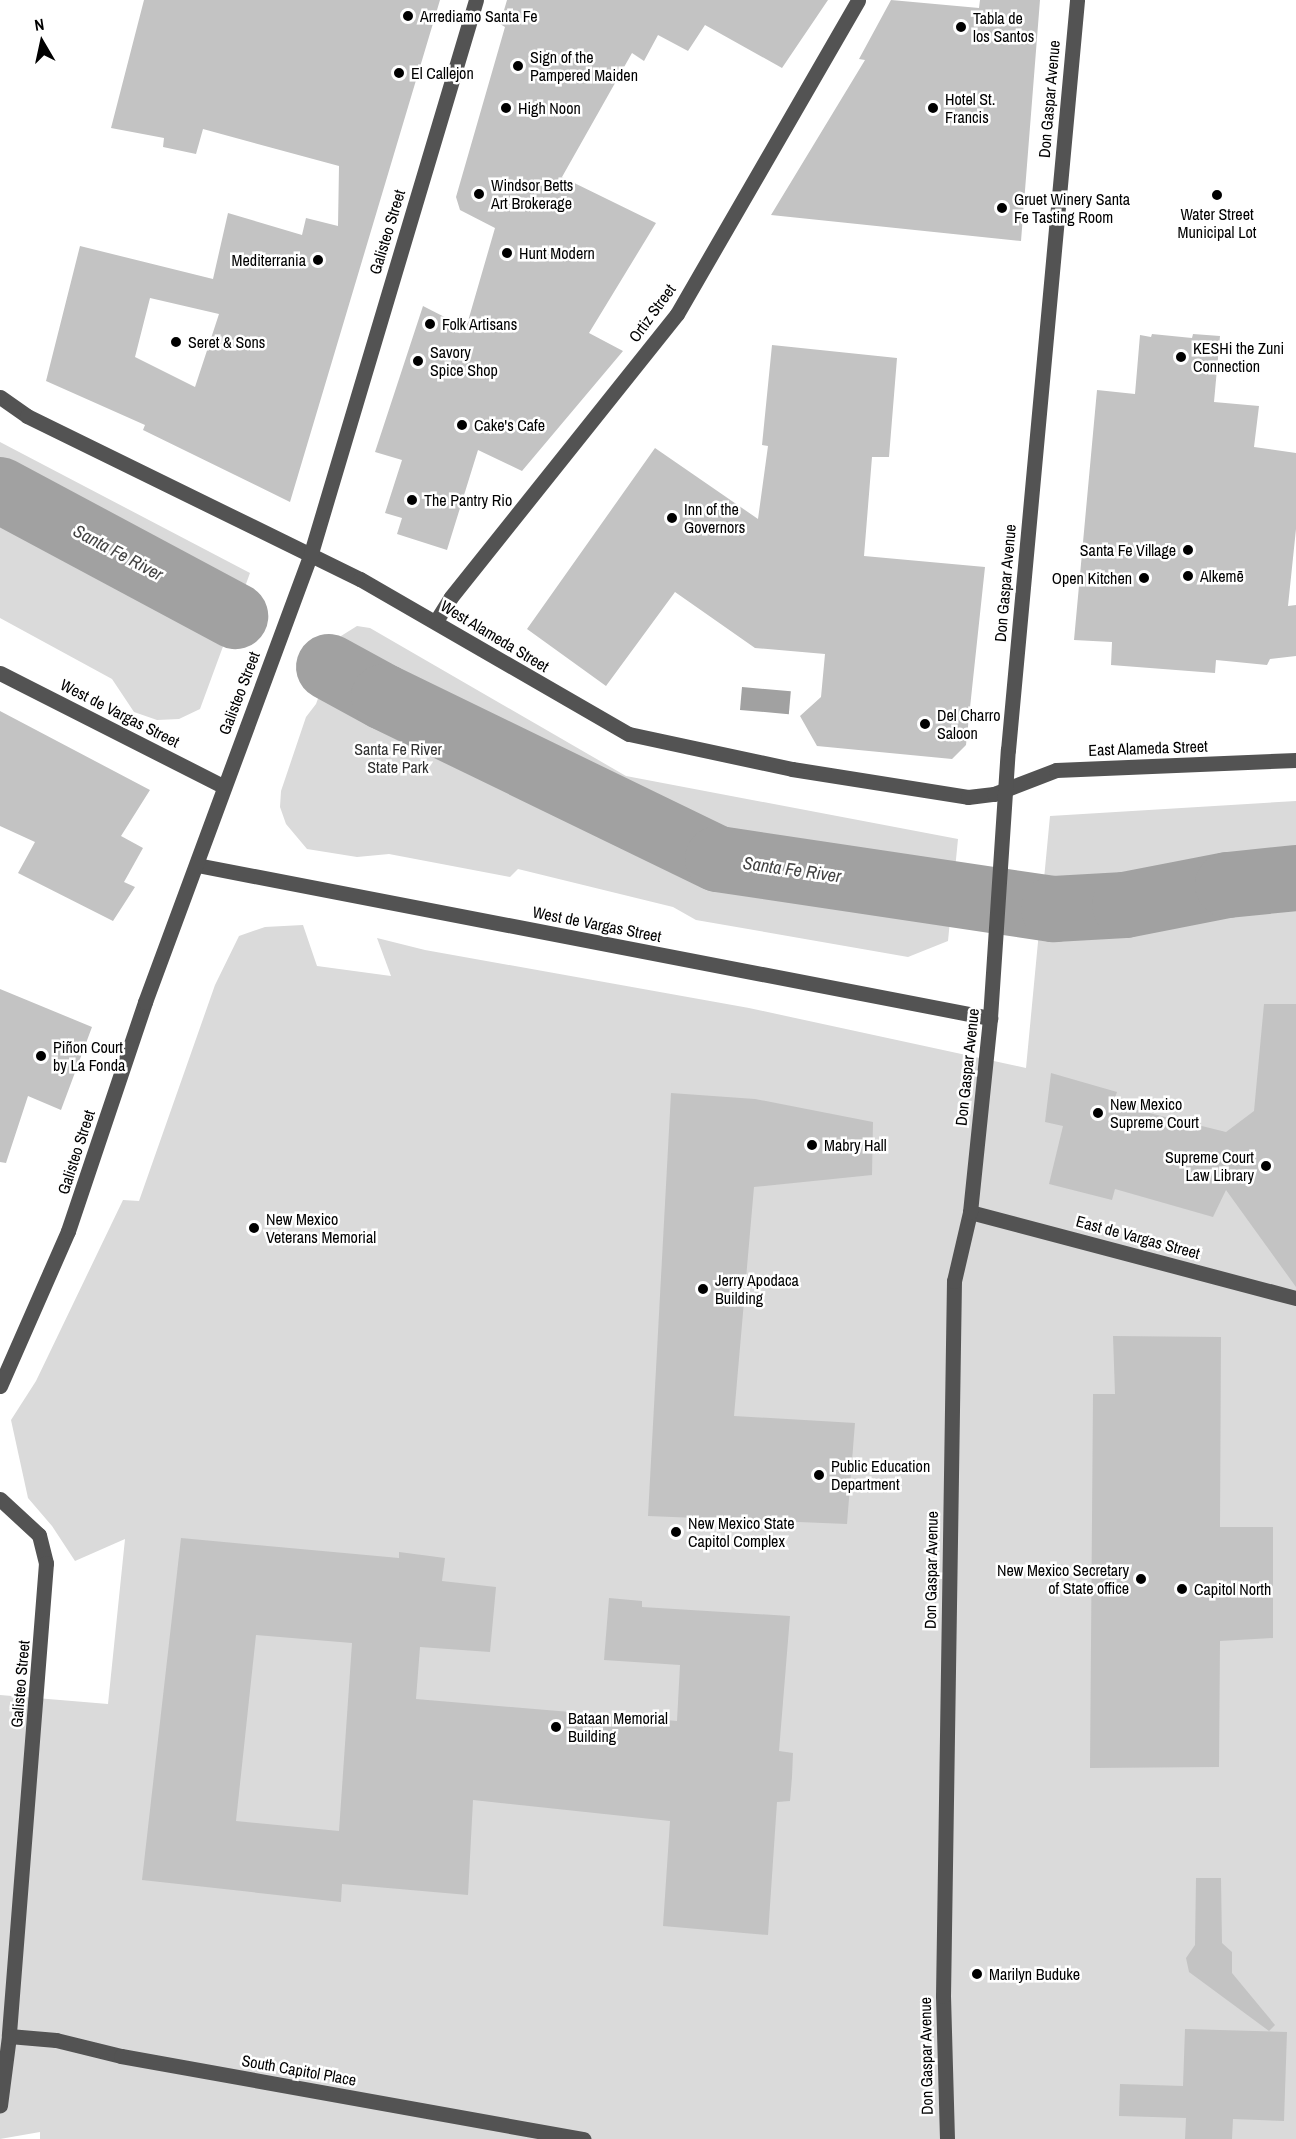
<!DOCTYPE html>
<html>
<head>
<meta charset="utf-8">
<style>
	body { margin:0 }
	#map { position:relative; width:1296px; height:2139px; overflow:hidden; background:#fff; font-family:"Archivo Narrow",sans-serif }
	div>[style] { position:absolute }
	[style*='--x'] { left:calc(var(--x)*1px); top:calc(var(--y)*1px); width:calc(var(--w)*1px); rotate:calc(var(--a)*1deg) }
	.green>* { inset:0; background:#dadada }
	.water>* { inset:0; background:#a1a1a1; transform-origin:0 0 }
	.river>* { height:66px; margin:-33px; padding:0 33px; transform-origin:33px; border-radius:33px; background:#a1a1a1 }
	.building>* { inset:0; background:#c3c3c3 }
	.minor>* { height:15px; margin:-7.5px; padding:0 7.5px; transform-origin:7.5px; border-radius:7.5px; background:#535353 }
	.dots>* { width:16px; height:16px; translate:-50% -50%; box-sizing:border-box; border:3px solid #fff; border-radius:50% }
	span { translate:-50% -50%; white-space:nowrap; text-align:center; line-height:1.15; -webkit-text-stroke:5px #fff; paint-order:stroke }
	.poi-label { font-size:16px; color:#000 }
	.left { translate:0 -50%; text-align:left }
	.right { translate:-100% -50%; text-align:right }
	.street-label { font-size:16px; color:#000 }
	.park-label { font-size:16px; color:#313131 }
	.water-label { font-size:18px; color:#424242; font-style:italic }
	.north { position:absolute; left:12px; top:12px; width:60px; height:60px; -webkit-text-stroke:4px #fff; paint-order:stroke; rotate:351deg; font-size:16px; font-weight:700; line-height:24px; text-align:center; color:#000 }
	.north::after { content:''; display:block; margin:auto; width:21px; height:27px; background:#000; clip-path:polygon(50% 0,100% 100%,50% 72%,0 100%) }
</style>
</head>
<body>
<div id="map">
	<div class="green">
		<div style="clip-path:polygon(0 442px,250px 573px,200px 709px,179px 719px,157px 720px,134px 712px,112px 679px,0 618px)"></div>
		<div style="clip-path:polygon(357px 626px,370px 628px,626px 776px,958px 839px,948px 941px,908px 957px,696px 920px,673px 907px,518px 869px,510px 877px,389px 854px,357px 857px,307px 849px,286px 824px,280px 807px,281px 791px,306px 717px,316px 704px,341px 636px)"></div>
		<div style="clip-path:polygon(1296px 801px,1296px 2139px,40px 2139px,40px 2132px,0 2139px,0 1695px,108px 1704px,125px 1539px,75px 1561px,52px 1526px,28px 1498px,11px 1420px,36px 1381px,123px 1200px,139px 1201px,215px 985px,239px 936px,265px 927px,303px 925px,317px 966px,391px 976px,377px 938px,425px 950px,749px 1008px,1026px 1068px,1050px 816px)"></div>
	</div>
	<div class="water">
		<div style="left:742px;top:687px;width:49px;height:23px;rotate:5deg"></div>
	</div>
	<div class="river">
		<div style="--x:0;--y:490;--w:267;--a:28.2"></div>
		<div style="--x:329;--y:667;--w:63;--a:28.6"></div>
		<div style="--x:384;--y:697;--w:371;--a:25.9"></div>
		<div style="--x:718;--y:859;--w:340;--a:8.5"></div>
		<div style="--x:1054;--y:909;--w:71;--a:-3.2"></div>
		<div style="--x:1125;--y:905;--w:105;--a:-11"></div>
		<div style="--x:1228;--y:885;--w:68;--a:-5.9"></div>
	</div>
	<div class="building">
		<div style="clip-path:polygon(evenodd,144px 0,440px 0,290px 502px,143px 430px,145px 425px,46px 381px,80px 246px,213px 279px,228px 213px,302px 235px,306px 218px,338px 226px,339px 166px,203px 129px,196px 154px,163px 147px,164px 138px,111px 128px,144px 0,150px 298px,219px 314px,195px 387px,135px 357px,150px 298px)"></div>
		<div style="clip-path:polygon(507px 0,828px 0,782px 68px,705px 25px,688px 51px,658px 35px,644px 61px,632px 53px,562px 177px,656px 223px,589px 333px,623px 351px,522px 471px,478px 450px,447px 550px,397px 534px,402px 518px,385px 513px,402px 460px,375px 452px,423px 306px,466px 328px,495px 228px,460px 210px,456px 197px,505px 27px,500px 24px)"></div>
		<div style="clip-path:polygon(891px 0,979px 8px,980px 0,1040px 0,1021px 241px,771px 215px,865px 60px,859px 59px)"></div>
		<div style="clip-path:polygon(1152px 334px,1192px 338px,1193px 334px,1220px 336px,1214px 402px,1259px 406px,1254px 447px,1296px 453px,1296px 529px,1288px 606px,1296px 605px,1296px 656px,1270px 659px,1267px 665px,1216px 660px,1215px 673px,1111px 665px,1112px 642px,1074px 640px,1097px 390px,1135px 394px,1140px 335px,1151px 337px)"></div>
		<div style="clip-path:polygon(772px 345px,897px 358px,889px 457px,872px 457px,864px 556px,985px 567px,966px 745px,952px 759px,817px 746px,800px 716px,821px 697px,825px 654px,755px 648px,675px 592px,606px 686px,527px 629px,655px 448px,758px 519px,768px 446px,762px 445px)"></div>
		<div style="clip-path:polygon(0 711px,150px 790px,121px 836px,143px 848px,124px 882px,135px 887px,113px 921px,18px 873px,35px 842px,0 826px)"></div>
		<div style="clip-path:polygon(0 989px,92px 1027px,61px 1110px,28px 1096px,6px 1163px,0 1162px)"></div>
		<div style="clip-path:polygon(1264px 1004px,1296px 1004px,1296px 1287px,1226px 1190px,1213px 1217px,1115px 1189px,1112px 1200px,1049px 1184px,1063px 1126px,1045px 1122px,1051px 1073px,1117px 1092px,1113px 1104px,1226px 1132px,1254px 1111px)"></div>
		<div style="clip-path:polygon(671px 1093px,755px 1099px,873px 1122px,872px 1175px,754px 1187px,734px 1416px,855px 1423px,847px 1524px,648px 1516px)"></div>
		<div style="clip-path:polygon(1113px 1336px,1221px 1337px,1220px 1527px,1273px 1527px,1273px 1638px,1220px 1641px,1219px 1767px,1090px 1768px,1093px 1394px,1115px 1394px)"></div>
		<div style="clip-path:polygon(evenodd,181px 1538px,399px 1558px,399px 1552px,445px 1558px,442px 1581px,496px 1587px,490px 1652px,420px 1647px,416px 1699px,677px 1721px,680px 1665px,604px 1660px,609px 1598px,642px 1601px,642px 1607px,790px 1616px,779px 1751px,793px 1753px,792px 1777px,790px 1801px,777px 1802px,768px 1935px,663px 1926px,670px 1821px,473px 1800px,468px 1895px,342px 1884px,341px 1902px,142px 1880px,181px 1538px,256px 1635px,352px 1643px,339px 1831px,236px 1821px,256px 1635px)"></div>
		<div style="clip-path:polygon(1196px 1878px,1221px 1878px,1222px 1943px,1232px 1952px,1232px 1973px,1275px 2025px,1269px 2031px,1189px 1972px,1186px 1958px,1195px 1945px)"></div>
		<div style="clip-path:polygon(1185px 2029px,1287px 2032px,1284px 2121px,1233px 2119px,1232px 2139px,1185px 2139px,1186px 2118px,1119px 2116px,1120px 2084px,1183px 2086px)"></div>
	</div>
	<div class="minor">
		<div style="--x:0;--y:397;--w:33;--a:35"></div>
		<div style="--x:27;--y:416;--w:371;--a:26.1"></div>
		<div style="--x:360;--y:579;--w:310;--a:30"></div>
		<div style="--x:629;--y:734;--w:167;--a:12.1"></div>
		<div style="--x:792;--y:769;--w:178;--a:9"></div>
		<div style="--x:968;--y:797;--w:26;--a:-7"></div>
		<div style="--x:994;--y:794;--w:66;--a:-21.2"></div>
		<div style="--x:1056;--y:770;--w:240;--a:-2.4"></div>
		<div style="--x:436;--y:621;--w:28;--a:-58"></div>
		<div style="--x:451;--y:597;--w:362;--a:-51.4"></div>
		<div style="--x:677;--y:314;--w:362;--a:-60"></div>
		<div style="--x:0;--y:673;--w:250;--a:26.9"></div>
		<div style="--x:197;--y:865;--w:808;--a:10.92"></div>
		<div style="--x:970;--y:1212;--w:337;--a:14.8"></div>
		<div style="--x:0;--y:1386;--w:169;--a:-66.3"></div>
		<div style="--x:68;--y:1231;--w:242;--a:-71.4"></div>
		<div style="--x:145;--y:1002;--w:479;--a:-69.7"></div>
		<div style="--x:311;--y:553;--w:577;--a:-73.39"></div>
		<div style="--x:0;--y:1499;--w:53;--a:42.7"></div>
		<div style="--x:39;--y:1535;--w:29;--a:76"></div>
		<div style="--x:46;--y:1563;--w:474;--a:94.5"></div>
		<div style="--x:9;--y:2036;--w:70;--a:97.4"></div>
		<div style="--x:9;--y:2036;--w:47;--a:4.9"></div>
		<div style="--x:56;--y:2040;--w:67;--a:13.8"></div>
		<div style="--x:121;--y:2056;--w:470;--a:10.2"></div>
		<div style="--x:947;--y:2139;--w:143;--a:-91.6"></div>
		<div style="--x:943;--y:1996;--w:715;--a:-89.12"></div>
		<div style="--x:954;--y:1281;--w:71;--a:-76.9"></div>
		<div style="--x:970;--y:1212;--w:195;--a:-84.1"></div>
		<div style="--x:990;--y:1018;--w:269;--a:-86.2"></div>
		<div style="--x:1008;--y:750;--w:753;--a:-84.74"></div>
	</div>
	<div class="dots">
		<div style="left:408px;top:16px;background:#000"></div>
		<div style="left:961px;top:27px;background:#000"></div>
		<div style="left:518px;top:66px;background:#000"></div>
		<div style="left:399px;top:73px;background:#000"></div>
		<div style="left:506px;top:108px;background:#000"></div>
		<div style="left:933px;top:108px;background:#000"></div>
		<div style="left:479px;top:194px;background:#000"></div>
		<div style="left:1217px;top:195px;background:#000"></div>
		<div style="left:1002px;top:208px;background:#000"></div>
		<div style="left:507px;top:253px;background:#000"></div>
		<div style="left:318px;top:260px;background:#000"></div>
		<div style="left:430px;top:324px;background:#000"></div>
		<div style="left:176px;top:342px;background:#000"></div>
		<div style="left:1181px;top:357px;background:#000"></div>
		<div style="left:418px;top:361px;background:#000"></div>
		<div style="left:462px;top:425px;background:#000"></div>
		<div style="left:412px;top:500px;background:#000"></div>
		<div style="left:672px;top:518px;background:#000"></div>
		<div style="left:1188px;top:550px;background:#000"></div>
		<div style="left:1188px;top:576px;background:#000"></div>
		<div style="left:1144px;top:578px;background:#000"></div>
		<div style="left:925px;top:724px;background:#000"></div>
		<div style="left:41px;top:1056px;background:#000"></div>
		<div style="left:1098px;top:1113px;background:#000"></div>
		<div style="left:812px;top:1145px;background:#000"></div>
		<div style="left:1266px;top:1166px;background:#000"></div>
		<div style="left:254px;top:1228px;background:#000"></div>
		<div style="left:703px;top:1289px;background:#000"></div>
		<div style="left:819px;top:1475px;background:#000"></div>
		<div style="left:676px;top:1532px;background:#000"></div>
		<div style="left:1141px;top:1579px;background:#000"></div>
		<div style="left:1182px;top:1589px;background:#000"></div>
		<div style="left:556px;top:1727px;background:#000"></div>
		<div style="left:977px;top:1974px;background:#000"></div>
	</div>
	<div class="poi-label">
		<span class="left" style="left:420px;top:16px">Arrediamo Santa Fe</span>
		<span class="left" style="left:973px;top:27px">Tabla de<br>los Santos</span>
		<span class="left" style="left:530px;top:66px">Sign of the<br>Pampered Maiden</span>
		<span class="left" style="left:411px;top:73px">El Callejon</span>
		<span class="left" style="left:945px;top:108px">Hotel St.<br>Francis</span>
		<span class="left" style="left:518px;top:108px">High Noon</span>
		<span class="left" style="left:491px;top:194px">Windsor Betts<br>Art Brokerage</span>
		<span class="left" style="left:1014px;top:208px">Gruet Winery Santa<br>Fe Tasting Room</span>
		<span style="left:1217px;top:223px">Water Street<br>Municipal Lot</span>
		<span class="left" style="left:519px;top:253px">Hunt Modern</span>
		<span class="right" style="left:306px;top:260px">Mediterrania</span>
		<span class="left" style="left:442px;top:324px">Folk Artisans</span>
		<span class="left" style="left:188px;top:342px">Seret &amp; Sons</span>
		<span class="left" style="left:1193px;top:357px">KESHi the Zuni<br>Connection</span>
		<span class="left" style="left:430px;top:361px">Savory<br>Spice Shop</span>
		<span class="left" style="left:474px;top:425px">Cake's Cafe</span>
		<span class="left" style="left:424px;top:500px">The Pantry Rio</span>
		<span class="left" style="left:684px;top:518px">Inn of the<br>Governors</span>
		<span class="right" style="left:1176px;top:550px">Santa Fe Village</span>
		<span class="left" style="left:1200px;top:576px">Alkemē</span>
		<span class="right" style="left:1132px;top:578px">Open Kitchen</span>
		<span class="left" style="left:937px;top:724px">Del Charro<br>Saloon</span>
		<span class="left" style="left:53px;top:1056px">Piñon Court<br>by La Fonda</span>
		<span class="left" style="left:1110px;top:1113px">New Mexico<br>Supreme Court</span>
		<span class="left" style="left:824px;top:1145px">Mabry Hall</span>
		<span class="right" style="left:1254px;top:1166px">Supreme Court<br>Law Library</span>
		<span class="left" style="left:266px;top:1228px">New Mexico<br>Veterans Memorial</span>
		<span class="left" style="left:715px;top:1289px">Jerry Apodaca<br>Building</span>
		<span class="left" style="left:831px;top:1475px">Public Education<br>Department</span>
		<span class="left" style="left:688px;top:1532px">New Mexico State<br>Capitol Complex</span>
		<span class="right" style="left:1129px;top:1579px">New Mexico Secretary<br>of State office</span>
		<span class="left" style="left:1194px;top:1589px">Capitol North</span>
		<span class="left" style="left:568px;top:1727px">Bataan Memorial<br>Building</span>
		<span class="left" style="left:989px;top:1974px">Marilyn Buduke</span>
	</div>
	<div class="street-label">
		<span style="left:1049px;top:99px;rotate:-85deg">Don Gaspar Avenue</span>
		<span style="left:387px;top:232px;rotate:-73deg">Galisteo Street</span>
		<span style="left:652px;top:313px;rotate:-54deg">Ortiz Street</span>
		<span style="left:1005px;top:583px;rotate:-85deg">Don Gaspar Avenue</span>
		<span style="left:495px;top:636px;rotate:31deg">West Alameda Street</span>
		<span style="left:239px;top:693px;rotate:-69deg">Galisteo Street</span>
		<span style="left:120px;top:713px;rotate:27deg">West de Vargas Street</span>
		<span style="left:1148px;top:748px;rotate:-2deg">East Alameda Street</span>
		<span style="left:597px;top:924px;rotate:11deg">West de Vargas Street</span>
		<span style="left:967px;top:1067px;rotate:-84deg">Don Gaspar Avenue</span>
		<span style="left:76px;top:1152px;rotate:-72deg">Galisteo Street</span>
		<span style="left:1138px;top:1237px;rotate:15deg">East de Vargas Street</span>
		<span style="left:931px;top:1570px;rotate:-89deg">Don Gaspar Avenue</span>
		<span style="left:20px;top:1684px;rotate:-85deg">Galisteo Street</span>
		<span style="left:926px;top:2056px;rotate:-91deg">Don Gaspar Avenue</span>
		<span style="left:299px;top:2070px;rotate:10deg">South Capitol Place</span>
	</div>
	<div class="park-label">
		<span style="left:398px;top:758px">Santa Fe River<br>State Park</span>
	</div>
	<div class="water-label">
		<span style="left:118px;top:553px;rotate:28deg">Santa Fe River</span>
		<span style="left:792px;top:870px;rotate:8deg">Santa Fe River</span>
	</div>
	<div class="north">N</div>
</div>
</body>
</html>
